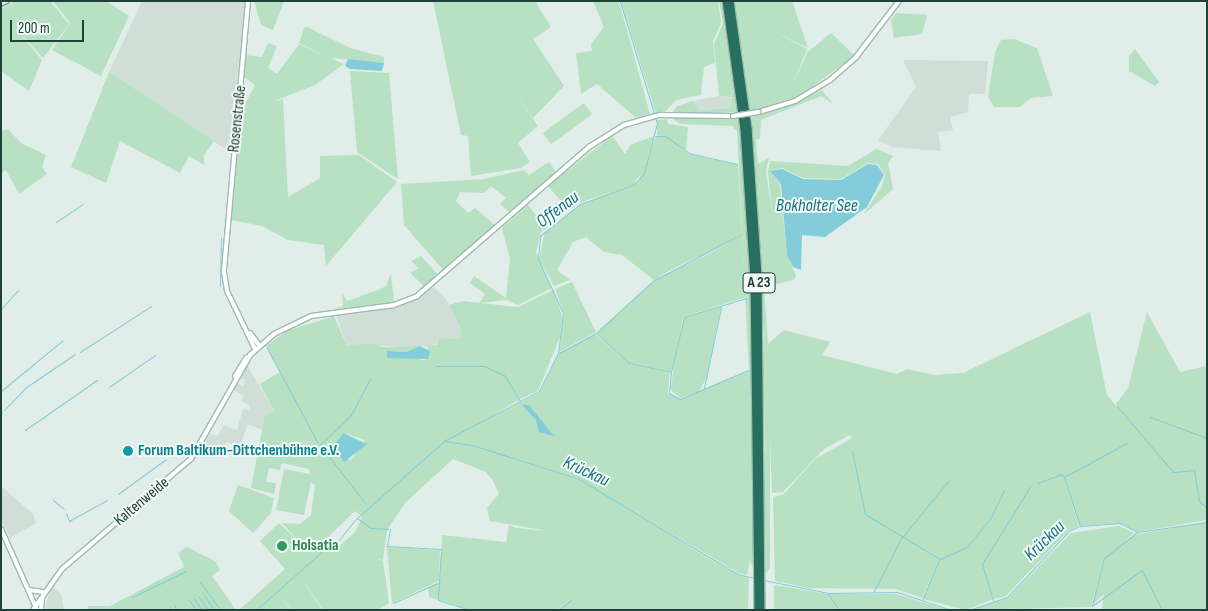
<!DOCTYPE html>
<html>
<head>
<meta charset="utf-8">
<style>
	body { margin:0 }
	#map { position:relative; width:1208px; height:611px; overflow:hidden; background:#e1ede8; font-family:"Sofia Sans Condensed",sans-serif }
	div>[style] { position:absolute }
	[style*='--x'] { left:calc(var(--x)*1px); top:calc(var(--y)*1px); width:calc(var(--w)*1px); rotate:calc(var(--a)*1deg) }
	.built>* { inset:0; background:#cfded7 }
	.green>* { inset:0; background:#b7e1c2; transform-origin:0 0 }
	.water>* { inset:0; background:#82cdd9 }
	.stream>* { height:1px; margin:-0.5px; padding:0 0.5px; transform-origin:0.5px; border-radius:0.5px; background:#82cdd9 }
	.roads { filter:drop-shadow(1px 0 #9ebbb0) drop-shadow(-1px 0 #9ebbb0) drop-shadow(0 1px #9ebbb0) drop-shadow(0 -1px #9ebbb0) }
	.secondary>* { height:4px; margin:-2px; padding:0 2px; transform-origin:2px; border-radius:2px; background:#fff }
	.motorway>* { height:5.5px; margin:-2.75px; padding:0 2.75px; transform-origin:2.75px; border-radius:2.75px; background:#277060 }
	.rail>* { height:1px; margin-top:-0.5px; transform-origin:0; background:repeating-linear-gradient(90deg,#597c72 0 10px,transparent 0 15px) }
	.bridges { filter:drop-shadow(1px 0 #9ebbb0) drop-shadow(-1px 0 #9ebbb0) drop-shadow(0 1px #9ebbb0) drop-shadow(0 -1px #9ebbb0) }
	.secondary-bridge>* { height:4px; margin:-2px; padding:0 2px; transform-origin:2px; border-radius:2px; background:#fff }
	.dots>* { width:14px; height:14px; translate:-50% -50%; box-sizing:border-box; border:2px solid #f2f9f6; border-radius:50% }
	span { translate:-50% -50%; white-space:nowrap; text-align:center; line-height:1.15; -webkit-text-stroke:4px #f2f9f6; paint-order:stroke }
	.shield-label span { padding:1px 4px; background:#f2f9f6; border:1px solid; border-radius:4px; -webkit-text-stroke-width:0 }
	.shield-label { font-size:15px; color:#1f4137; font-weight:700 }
	.street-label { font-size:16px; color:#1f4137 }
	.culture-label { font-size:16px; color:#0d838f; font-weight:700 }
	.left { translate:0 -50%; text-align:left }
	.leisure-label { font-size:16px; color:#27864d; font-weight:700 }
	.water-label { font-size:18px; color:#117384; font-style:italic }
	.frame { position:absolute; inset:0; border:2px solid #1f4137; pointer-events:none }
	.scale { position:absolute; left:10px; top:20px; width:74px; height:22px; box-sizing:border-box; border:2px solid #1f4137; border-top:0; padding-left:6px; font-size:15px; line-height:18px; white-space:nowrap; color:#1f4137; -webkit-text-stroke:4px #f2f9f6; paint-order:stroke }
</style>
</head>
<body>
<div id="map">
	<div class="built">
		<div style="clip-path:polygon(142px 1px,245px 1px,230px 152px,109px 72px)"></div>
		<div style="clip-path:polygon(903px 60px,988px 61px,985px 94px,969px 94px,968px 112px,950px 117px,953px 130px,938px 132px,941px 151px,892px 147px,878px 140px,916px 87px)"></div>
		<div style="clip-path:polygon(719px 96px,731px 98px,731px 108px,699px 110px,692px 101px)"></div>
		<div style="clip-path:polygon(434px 287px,446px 299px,462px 331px,458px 339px,440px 338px,433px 346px,347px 346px,336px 315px,395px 308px)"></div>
		<div style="clip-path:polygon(247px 365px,274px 411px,265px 414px,263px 430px,248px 424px,239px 448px,227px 442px,220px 454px,204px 444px,210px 434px,218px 436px,224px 425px,237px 430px,243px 409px,249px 410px,250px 406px,242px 401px,244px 396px,232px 389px,236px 382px,243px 387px,245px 380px,239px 377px)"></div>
		<div style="clip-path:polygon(1px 486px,33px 514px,36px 523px,10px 538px,1px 519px)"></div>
		<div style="clip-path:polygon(51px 586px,61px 594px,64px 610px,45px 610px)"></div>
	</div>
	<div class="green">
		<div style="clip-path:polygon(16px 1px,50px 1px,69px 24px,43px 58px,19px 32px,42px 60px,29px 91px,1px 71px,1px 8px)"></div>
		<div style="clip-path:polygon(53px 1px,106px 1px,129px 16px,101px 76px,52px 50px,70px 23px)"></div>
		<div style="clip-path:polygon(254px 1px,284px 1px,273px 30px,261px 25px)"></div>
		<div style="clip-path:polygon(433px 1px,535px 1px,551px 27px,533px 39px,564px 86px,533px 118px,509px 85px,538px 126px,518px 143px,530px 162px,521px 168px,471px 176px,468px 136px,461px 135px)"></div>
		<div style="clip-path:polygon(593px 1px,619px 1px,650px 114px,636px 118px,597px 84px,581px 94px,576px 53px,592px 51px,591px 44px,604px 27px)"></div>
		<div style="clip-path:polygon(621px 1px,718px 1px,721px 23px,713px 41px,715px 63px,704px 67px,701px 95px,676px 100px,665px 112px,656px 113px)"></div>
		<div style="clip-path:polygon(719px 1px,723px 1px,739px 112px,672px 113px,677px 106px,692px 101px,699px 110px,731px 108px,731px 97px,719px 96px,714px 44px,723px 23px)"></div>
		<div style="clip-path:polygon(734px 1px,792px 1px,808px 48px,775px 32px,807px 49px,793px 84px,808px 51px,831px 56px,809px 51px,831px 33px,855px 56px,796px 98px,750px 111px)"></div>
		<div style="clip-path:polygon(896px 13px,927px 15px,922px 34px,894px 38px,891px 20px)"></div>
		<div style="clip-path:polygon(305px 26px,350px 48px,384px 57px,384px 63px,330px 58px,299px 43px)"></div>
		<div style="clip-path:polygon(1014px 39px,1037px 48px,1053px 96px,1031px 98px,1020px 107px,994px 107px,988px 97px,995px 52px,1001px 40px)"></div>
		<div style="clip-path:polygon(268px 43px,277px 46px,268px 68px,277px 74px,299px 44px,344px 64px,315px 85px,272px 102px,283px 99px,288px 197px,320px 178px,320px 156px,359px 155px,397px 182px,326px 266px,324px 245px,288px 240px,262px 226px,231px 220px,240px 114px,255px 85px,244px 77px,245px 55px,262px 57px)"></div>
		<div style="clip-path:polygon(1135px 49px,1159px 82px,1155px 86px,1129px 71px,1129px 56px)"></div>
		<div style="clip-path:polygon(350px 71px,389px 73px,398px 179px,357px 152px)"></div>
		<div style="clip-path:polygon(109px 72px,214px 141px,204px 155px,204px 165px,189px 156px,180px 173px,120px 141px,106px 183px,71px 167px)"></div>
		<div style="clip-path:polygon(822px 90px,833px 104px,821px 96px,761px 120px,760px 138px,756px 140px,758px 164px,769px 158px,766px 171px,772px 214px,768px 171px,770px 161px,848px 166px,876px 149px,893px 156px,888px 163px,893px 189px,863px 215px,882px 186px,885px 175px,878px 164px,868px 163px,841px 179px,803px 178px,782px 168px,770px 171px,780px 184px,787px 256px,796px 275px,795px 279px,764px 288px,768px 344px,784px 330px,830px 342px,822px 355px,897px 374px,907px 369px,935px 375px,963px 373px,1090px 312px,1107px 395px,1138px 431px,1116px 404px,1128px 388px,1147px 312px,1180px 372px,1207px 366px,1207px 520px,1137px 532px,1120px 523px,1080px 526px,1065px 482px,1079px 526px,1069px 530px,1006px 596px,994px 599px,988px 583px,993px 599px,966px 610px,923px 599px,936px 566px,922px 598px,896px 589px,808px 588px,775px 581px,773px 497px,784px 494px,815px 459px,852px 438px,850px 435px,824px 449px,783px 492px,772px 493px,770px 438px,770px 568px,765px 574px,764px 340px,750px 117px,778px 110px)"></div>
		<div style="left:584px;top:103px;width:14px;height:51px;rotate:54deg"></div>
		<div style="clip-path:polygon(evenodd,671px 118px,740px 118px,752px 282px,754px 571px,750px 561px,747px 575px,738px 573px,622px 504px,701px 554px,737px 575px,749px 578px,748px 610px,559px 610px,571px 599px,557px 610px,471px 610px,429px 597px,428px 587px,440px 582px,442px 535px,506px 542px,509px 525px,516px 528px,548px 531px,490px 521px,487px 508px,499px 494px,493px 481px,486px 472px,453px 459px,405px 503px,387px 530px,383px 560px,370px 556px,383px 561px,389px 603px,378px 610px,323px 610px,299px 574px,322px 610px,293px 610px,276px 595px,292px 610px,239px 610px,285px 569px,260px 541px,279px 523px,307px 550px,282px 523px,300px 524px,311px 515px,315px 486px,311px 482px,304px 515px,276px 510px,284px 469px,311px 474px,308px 469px,282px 463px,280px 470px,269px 468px,266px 482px,276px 483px,274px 494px,251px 488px,265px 414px,274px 411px,260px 384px,280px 372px,266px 346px,287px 331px,334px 316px,347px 346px,369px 343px,382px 347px,420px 346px,408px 352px,387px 351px,389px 358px,399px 355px,424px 360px,428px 359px,428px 347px,424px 346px,436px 345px,440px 338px,458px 339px,462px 331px,449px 305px,463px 301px,518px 307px,553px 290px,562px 315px,560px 337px,538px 391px,520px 399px,510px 384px,519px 400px,467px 430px,540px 392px,558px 354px,595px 334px,629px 364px,670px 373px,668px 394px,680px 399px,749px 371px,737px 131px,732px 126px,681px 124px,671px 118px,343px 433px,365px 440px,350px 461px,334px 445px,343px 433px,671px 118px,355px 511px,362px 517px,355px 532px,336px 549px,328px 549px,322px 543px,355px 511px)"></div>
		<div style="clip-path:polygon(667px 119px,668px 124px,688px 127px,686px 151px,657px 135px,657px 120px)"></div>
		<div style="clip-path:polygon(8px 129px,21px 143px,46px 155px,42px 167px,47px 174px,19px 194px,6px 170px,1px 173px,1px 132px)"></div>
		<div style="clip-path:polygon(654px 136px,643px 172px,632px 185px,579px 203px,558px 218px,553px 206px,561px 201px,548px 186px,608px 139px,613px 137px,625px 154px,630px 145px)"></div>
		<div style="clip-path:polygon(656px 136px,665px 137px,689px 154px,738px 165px,742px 233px,707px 254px,693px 259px,667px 272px,655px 279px,707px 255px,742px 234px,746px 297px,683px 317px,677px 349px,684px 318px,721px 307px,707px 377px,699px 391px,680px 398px,671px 390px,674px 362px,671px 372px,630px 363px,596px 333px,654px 280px,622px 255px,604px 252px,586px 237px,573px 242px,557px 270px,570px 280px,554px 286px,539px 259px,545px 232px,580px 205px,639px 181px)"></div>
		<div style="clip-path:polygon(549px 162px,556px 172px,511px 213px,500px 204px,506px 198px,491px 186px,484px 193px,460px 192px,456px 201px,468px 213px,475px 208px,496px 226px,445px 272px,404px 225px,401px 184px,484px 179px,524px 170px,529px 175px)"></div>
		<div style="clip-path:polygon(528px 205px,541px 221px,551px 213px,555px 221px,541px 232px,536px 252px,552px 288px,518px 305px,506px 300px,479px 303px,485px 294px,470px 283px,474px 276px,506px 298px,510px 259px,502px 228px)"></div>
		<div style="clip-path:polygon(421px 256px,439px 276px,426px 288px,410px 273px,419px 268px,411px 261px)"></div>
		<div style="clip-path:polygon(391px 273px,394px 303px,334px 309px,343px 306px,342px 293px,347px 301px,378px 290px,386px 286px)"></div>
		<div style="clip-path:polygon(572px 282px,596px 332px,559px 352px,564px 313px,555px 289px)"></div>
		<div style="clip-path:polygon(238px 485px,274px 498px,271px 513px,253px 533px,229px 511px)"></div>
		<div style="clip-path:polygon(1207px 522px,1207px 610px,1102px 610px,1104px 594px,1092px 605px,1104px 558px,1120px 544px,1137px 534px)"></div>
		<div style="clip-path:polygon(1119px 526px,1134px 533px,1104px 558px,1091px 607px,971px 610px,1008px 598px,1071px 533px)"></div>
		<div style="clip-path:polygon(187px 547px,215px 561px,220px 570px,212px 576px,236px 610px,88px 610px,88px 606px,110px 606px,184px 567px,178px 553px)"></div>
		<div style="clip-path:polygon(387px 547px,440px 550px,439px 581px,392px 603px)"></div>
		<div style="clip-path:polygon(774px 585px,828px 594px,896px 594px,948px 610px,774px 610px)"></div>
	</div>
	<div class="water">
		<div style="clip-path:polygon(348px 59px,384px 63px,382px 71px,350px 69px,345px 66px)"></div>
		<div style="clip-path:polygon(868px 164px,877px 165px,884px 175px,867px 207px,825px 237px,802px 235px,801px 270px,793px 267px,787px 256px,781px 184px,770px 171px,782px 169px,803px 179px,841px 180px)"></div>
		<div style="clip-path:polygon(420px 346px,430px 351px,428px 359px,387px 358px,387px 351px,407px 352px)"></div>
		<div style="clip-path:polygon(522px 405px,529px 405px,554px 436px,539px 432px,536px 420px)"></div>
		<div style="clip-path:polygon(343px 433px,367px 444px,344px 462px,334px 445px)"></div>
	</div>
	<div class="stream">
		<div style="--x:655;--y:136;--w:10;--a:0"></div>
		<div style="--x:665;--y:136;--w:29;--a:35"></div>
		<div style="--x:689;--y:153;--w:49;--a:12.9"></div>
		<div style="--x:56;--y:222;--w:32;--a:-34"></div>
		<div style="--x:220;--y:286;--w:48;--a:-88.8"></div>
		<div style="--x:1;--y:309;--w:25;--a:-48"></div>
		<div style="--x:596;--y:333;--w:45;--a:42.3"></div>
		<div style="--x:629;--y:363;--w:43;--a:12.1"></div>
		<div style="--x:671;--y:372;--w:21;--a:95"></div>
		<div style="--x:669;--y:393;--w:13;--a:29"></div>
		<div style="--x:680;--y:399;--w:74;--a:-23.1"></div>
		<div style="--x:267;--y:348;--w:108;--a:61.8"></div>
		<div style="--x:80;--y:352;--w:85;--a:-32.9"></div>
		<div style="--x:559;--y:353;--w:42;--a:-28.4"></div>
		<div style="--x:596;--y:333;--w:77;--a:-42.4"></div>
		<div style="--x:653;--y:281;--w:100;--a:-28.1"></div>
		<div style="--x:436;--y:366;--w:48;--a:0"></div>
		<div style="--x:484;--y:366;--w:23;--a:25"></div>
		<div style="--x:505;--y:376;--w:29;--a:59"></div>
		<div style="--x:671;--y:372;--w:57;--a:-76.7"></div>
		<div style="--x:684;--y:317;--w:65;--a:-17"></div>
		<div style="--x:109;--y:387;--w:56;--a:-34.8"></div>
		<div style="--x:704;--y:388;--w:83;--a:-78.1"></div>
		<div style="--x:1;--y:391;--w:80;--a:-39.4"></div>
		<div style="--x:1117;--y:406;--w:87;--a:49.7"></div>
		<div style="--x:1173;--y:472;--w:21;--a:-5"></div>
		<div style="--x:1194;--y:470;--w:31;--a:81"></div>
		<div style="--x:1199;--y:501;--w:11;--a:41"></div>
		<div style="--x:4;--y:410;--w:30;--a:-46"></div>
		<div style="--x:25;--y:388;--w:60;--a:-34.2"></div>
		<div style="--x:1;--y:413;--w:1;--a:-45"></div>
		<div style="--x:1150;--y:417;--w:61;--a:20.2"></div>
		<div style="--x:25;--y:430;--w:88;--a:-34.8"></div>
		<div style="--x:444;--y:441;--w:107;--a:-27.8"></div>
		<div style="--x:539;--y:391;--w:42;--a:-63.4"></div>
		<div style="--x:558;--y:353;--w:40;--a:-82.9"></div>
		<div style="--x:563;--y:313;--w:60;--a:-114.8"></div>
		<div style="--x:538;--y:259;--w:23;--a:-85"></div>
		<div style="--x:540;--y:236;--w:51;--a:-38.7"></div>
		<div style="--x:580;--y:204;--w:56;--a:-19.7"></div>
		<div style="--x:633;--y:185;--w:16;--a:-47"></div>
		<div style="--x:644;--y:173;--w:52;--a:-75.4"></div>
		<div style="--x:657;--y:123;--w:127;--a:-106.9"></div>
		<div style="--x:852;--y:451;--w:64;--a:78.3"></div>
		<div style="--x:865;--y:514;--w:87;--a:31"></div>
		<div style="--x:940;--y:559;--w:30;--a:-24"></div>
		<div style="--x:967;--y:547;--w:38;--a:-51"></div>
		<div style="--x:991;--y:517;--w:30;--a:-64"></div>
		<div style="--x:1038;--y:483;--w:25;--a:-21"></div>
		<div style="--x:1061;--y:474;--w:4;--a:45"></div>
		<div style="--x:118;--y:494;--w:59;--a:-36.1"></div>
		<div style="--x:53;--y:500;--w:14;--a:39"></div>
		<div style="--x:365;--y:503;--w:73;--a:-127.8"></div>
		<div style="--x:320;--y:445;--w:43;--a:-44.1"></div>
		<div style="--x:351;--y:415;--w:41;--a:-62.2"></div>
		<div style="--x:66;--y:513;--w:9;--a:69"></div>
		<div style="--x:69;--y:521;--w:43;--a:-28.9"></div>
		<div style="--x:357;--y:518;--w:17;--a:36"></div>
		<div style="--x:371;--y:528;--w:17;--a:3"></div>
		<div style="--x:1080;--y:526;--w:52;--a:-108.1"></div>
		<div style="--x:1064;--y:477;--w:72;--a:-28.4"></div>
		<div style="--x:390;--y:529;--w:17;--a:100"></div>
		<div style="--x:387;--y:546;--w:54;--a:3.2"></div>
		<div style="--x:441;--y:549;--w:51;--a:93.4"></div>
		<div style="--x:438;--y:600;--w:34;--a:17"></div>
		<div style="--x:1136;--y:533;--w:41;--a:142"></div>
		<div style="--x:1104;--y:558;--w:49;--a:104"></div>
		<div style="--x:1092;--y:606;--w:62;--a:-35.8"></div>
		<div style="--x:1142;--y:570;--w:45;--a:63.4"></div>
		<div style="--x:763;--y:580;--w:67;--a:11.1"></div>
		<div style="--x:829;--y:593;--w:68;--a:-0.8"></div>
		<div style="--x:897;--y:592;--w:57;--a:18.4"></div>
		<div style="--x:200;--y:582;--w:34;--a:54"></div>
		<div style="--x:874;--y:591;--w:57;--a:-63"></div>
		<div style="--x:900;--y:540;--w:77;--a:-50.8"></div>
		<div style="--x:202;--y:592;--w:22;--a:56"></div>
		<div style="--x:828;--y:594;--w:19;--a:55"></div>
		<div style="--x:132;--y:597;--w:60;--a:-25.7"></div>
		<div style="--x:199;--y:597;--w:16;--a:55"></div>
		<div style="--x:194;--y:599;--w:14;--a:54"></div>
		<div style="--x:189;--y:600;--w:12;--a:55"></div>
		<div style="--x:922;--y:600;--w:43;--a:-67"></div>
		<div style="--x:993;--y:600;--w:38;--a:-107"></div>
		<div style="--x:982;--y:564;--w:91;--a:-58.1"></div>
		<div style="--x:393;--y:603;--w:48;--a:-24.4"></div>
		<div style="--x:174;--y:605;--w:6;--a:59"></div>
		<div style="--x:170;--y:607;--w:4;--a:56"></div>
		<div style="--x:256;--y:610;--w:95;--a:-41.6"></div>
		<div style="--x:327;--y:547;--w:7;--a:-8"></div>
		<div style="--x:334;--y:546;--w:36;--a:-51"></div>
		<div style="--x:357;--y:518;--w:116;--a:-41.5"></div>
		<div style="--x:444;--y:441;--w:28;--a:8"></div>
		<div style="--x:472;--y:445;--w:112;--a:17.6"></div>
		<div style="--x:579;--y:479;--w:184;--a:31"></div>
		<div style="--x:737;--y:574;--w:17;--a:13"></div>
		<div style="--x:558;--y:610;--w:16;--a:-38"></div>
		<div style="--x:969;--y:610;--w:40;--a:-18.9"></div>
		<div style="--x:1007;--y:597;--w:92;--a:-46.8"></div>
		<div style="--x:1070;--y:530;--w:11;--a:-22"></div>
		<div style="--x:1080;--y:526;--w:40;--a:-4.3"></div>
		<div style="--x:1120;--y:523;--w:19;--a:28"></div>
		<div style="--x:1137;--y:532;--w:71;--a:-8.1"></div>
	</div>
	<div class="roads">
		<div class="secondary">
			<div style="--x:248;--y:1;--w:272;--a:95.1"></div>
			<div style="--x:224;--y:272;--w:19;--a:81"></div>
			<div style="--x:227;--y:291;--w:64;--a:64.2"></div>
			<div style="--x:759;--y:112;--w:38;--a:-17"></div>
			<div style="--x:795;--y:101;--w:41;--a:-31"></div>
			<div style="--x:830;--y:80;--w:35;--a:-41"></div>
			<div style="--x:856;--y:57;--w:71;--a:-52.5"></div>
			<div style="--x:250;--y:333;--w:15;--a:53"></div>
			<div style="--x:235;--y:376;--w:22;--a:-58"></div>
			<div style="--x:1;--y:529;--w:89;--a:66"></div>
			<div style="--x:29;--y:590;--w:14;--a:8"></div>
			<div style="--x:33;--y:610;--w:50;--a:-54.7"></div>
			<div style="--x:62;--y:569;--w:170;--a:-40.5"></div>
			<div style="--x:191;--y:459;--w:120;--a:-60.4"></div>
			<div style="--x:250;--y:355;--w:32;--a:-41"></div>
			<div style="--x:274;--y:334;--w:41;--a:-25.9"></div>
			<div style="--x:311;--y:316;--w:84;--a:-7.5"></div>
			<div style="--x:394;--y:305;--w:25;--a:-21"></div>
			<div style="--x:417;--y:296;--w:228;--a:-40.9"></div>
			<div style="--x:589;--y:147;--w:41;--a:-32.2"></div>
			<div style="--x:624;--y:125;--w:37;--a:-16"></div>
			<div style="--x:660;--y:115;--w:73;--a:0.8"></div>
			<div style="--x:41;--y:610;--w:12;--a:-85"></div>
		</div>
		<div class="motorway">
			<div style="--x:726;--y:1;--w:129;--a:82"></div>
			<div style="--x:744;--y:129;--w:149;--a:86.2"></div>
			<div style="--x:754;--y:278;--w:332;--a:89.3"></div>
			<div style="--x:731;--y:1;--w:129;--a:82"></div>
			<div style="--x:749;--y:129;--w:148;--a:86.1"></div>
			<div style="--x:759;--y:277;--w:333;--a:89.5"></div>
		</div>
	</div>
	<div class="rail">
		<div style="--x:1;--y:6;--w:12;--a:-24"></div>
	</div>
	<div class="bridges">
		<div class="secondary-bridge">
			<div style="--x:733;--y:116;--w:26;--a:-9"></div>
		</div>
	</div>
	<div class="dots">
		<div style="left:128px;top:451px;background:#0f9aa8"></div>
		<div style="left:282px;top:546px;background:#2e9e5b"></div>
	</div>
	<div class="shield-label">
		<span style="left:759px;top:283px">A 23</span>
	</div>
	<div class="street-label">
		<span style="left:238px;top:119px;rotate:-84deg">Rosenstraße</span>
		<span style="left:142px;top:502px;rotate:-40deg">Kaltenweide</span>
	</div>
	<div class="culture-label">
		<span class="left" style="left:138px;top:451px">Forum Baltikum-Dittchenbühne e.V.</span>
	</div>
	<div class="leisure-label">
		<span class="left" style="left:292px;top:546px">Holsatia</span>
	</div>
	<div class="water-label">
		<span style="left:817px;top:206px">Bokholter See</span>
		<span style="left:558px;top:210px;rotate:-37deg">Offenau</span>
		<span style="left:586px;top:472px;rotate:25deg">Krückau</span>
		<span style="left:1045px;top:541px;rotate:-44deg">Krückau</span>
	</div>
	<div class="frame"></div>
	<div class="scale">200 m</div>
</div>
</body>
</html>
